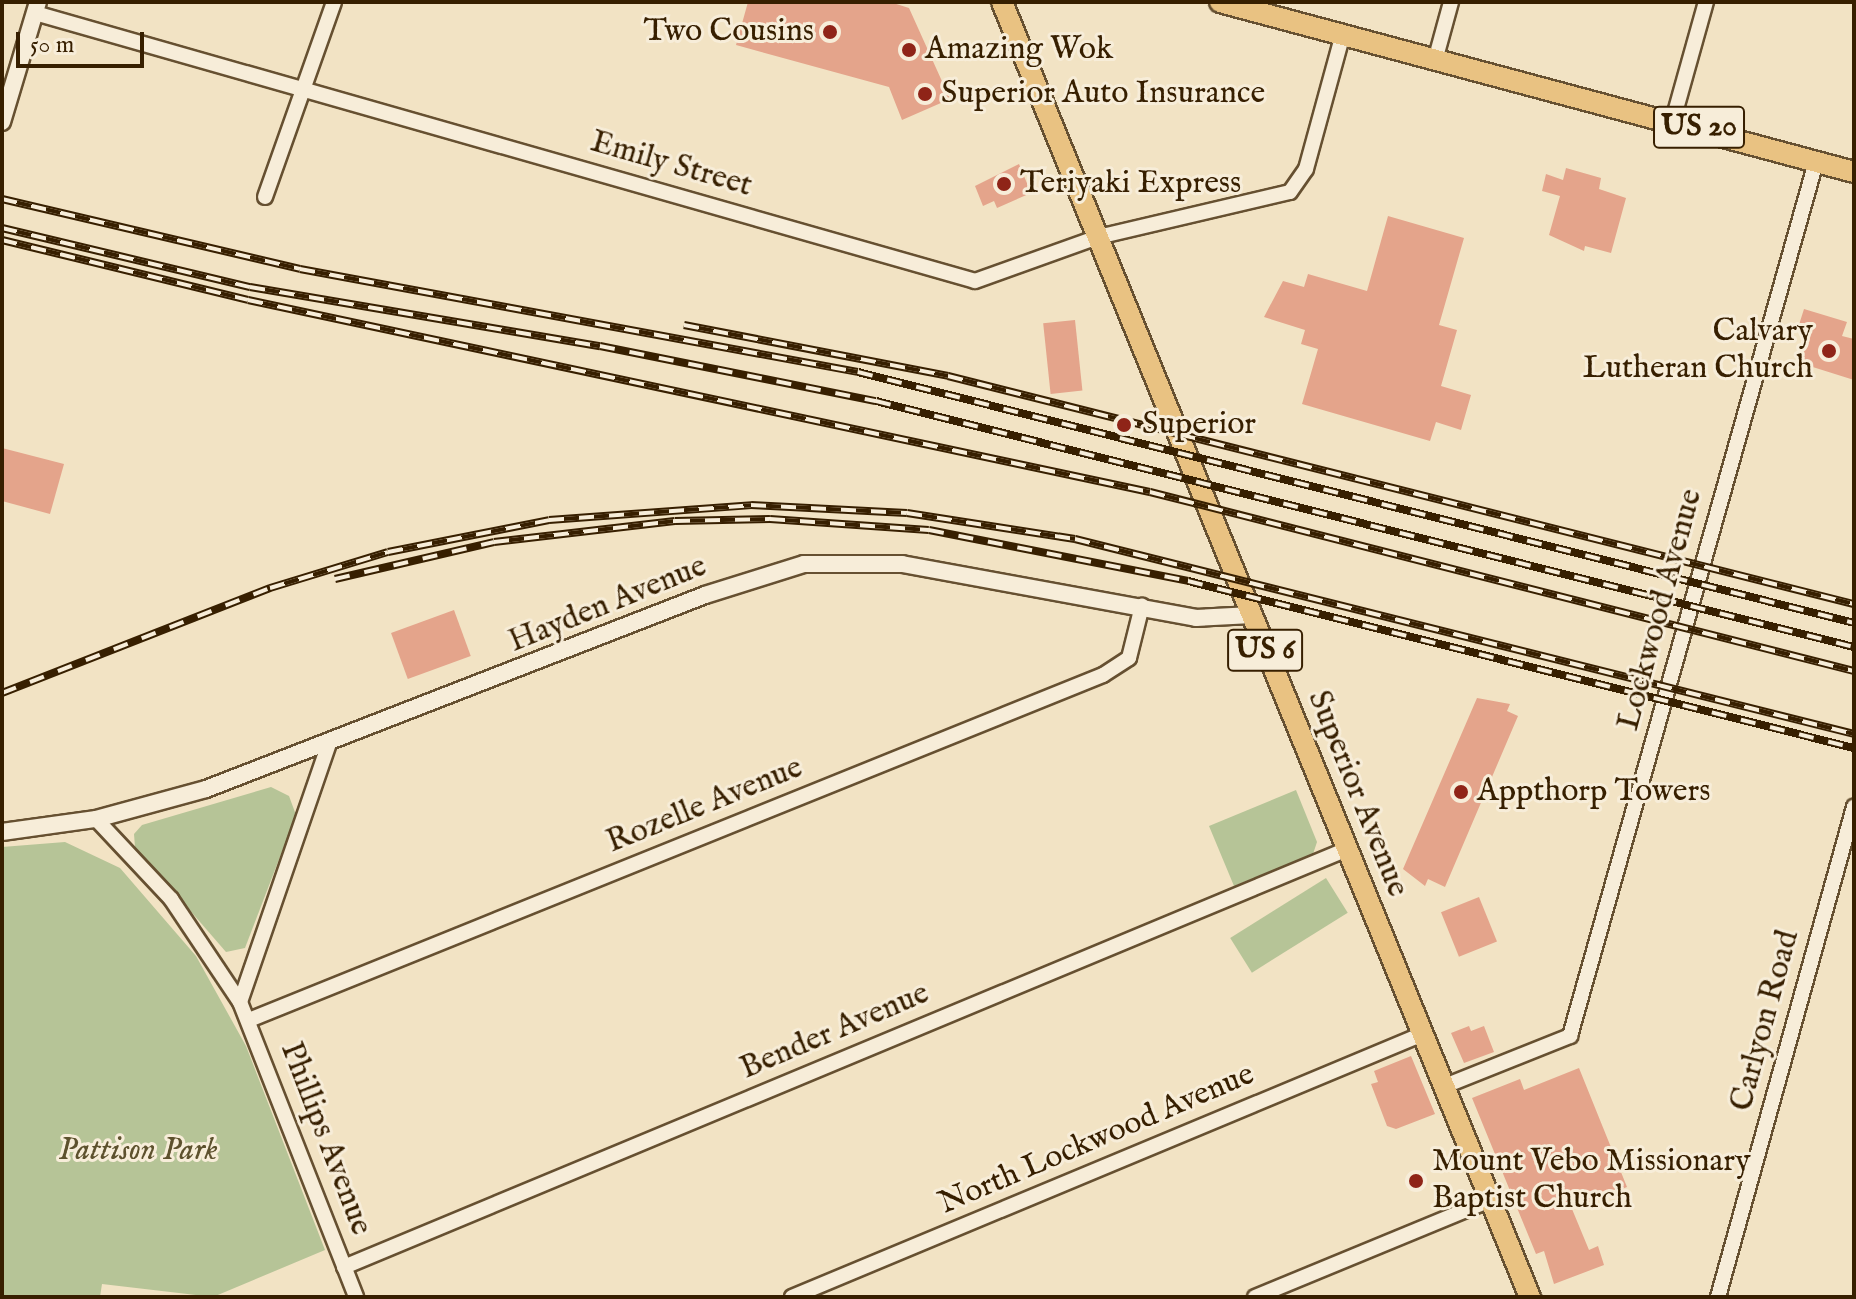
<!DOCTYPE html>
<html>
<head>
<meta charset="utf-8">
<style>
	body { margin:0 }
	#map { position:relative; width:1856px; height:1299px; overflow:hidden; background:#f2e3c4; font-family:"IM FELL English",serif }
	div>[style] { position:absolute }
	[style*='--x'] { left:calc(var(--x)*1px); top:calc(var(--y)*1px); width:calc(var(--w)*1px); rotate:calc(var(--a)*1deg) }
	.green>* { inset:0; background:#b6c497; transform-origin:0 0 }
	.building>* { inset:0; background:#e4a48b; transform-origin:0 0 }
	.roads { filter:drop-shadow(2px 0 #665031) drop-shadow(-2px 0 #665031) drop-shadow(0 2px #665031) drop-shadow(0 -2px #665031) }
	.minor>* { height:14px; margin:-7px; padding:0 7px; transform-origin:7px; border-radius:7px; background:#f7edd9 }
	.tertiary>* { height:16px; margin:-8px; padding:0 8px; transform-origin:8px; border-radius:8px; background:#f7edd9 }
	.primary>* { height:20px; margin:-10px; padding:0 10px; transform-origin:10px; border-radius:10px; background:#e9c282 }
	.rail>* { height:8px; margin-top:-4px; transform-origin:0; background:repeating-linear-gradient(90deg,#f7edd9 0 15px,#371f00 0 30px); box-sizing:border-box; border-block:2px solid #371f00 }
	.dots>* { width:22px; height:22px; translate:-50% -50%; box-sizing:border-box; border:4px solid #f7edd9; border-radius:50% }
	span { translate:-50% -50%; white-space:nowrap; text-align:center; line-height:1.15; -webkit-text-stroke:6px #f7edd9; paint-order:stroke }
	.shield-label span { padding:2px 6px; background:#f7edd9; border:2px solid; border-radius:6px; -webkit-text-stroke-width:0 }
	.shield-label { font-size:30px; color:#371f00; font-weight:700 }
	.poi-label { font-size:32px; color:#371f00 }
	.right { translate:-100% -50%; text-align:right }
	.left { translate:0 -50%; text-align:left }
	.street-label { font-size:32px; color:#371f00 }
	.park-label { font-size:32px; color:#5d512d; font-style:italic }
	.frame { position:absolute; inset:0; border:4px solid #371f00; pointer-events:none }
	.scale { position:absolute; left:16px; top:32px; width:128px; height:36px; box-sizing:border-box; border:4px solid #371f00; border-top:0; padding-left:10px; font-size:24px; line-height:28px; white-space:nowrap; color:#371f00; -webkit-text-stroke:6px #f7edd9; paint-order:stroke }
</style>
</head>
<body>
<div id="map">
	<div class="green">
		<div style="clip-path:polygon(271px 787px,289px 796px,296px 815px,245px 948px,226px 952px,135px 847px,134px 834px,142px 825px)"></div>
		<div style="clip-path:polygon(1296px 790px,1317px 842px,1313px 854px,1234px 886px,1209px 826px)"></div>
		<div style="clip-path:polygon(65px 842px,120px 868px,196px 956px,246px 1046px,325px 1250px,213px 1297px,102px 1284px,100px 1297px,2px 1297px,2px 847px)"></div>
		<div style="left:1326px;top:878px;width:41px;height:113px;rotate:58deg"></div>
	</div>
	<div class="building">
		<div style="clip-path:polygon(748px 2px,890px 2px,909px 8px,950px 99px,902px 120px,889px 87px,736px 45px)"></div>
		<div style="clip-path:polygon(1019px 164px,1031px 193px,997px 208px,994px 201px,983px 206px,975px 186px)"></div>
		<div style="clip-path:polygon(1566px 168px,1601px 178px,1599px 189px,1626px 198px,1611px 253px,1585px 246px,1584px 251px,1549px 235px,1560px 196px,1542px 191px,1546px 174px,1563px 180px)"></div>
		<div style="clip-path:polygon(1388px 216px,1464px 238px,1439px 325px,1457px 330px,1441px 386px,1471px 395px,1461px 430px,1436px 422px,1430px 441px,1302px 404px,1318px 349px,1301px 344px,1305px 330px,1264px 317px,1283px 281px,1304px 287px,1308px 274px,1367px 291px)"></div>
		<div style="clip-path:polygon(1804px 309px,1847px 322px,1842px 336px,1854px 339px,1854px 380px,1800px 363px,1809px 335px,1797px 331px)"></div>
		<div style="left:1075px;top:320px;width:71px;height:32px;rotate:84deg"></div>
		<div style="clip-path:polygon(2px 448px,64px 464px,50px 514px,2px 501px)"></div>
		<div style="left:454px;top:610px;width:49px;height:67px;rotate:70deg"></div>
		<div style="clip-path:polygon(1477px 698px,1510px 704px,1507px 711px,1518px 716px,1445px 887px,1428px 879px,1425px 886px,1403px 869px)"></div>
		<div style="left:1479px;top:897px;width:48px;height:41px;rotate:68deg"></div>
		<div style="clip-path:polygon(1469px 1026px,1471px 1031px,1484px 1026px,1494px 1052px,1464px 1063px,1451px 1033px)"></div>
		<div style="clip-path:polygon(1411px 1056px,1435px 1114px,1396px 1129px,1387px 1126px,1371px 1084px,1378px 1082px,1374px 1071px)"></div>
		<div style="clip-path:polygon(1579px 1068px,1627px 1187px,1572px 1209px,1589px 1250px,1598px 1246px,1604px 1265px,1554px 1284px,1544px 1251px,1536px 1254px,1472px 1098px,1520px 1079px,1524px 1090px)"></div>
	</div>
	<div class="roads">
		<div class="minor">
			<div style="--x:35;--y:13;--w:977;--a:15.91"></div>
			<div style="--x:975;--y:281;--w:131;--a:-19.7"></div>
			<div style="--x:1098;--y:237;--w:197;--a:-13.2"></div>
			<div style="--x:1290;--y:192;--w:28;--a:-55"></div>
			<div style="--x:1306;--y:169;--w:140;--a:-74.7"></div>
			<div style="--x:1436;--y:57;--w:57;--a:-74.7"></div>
			<div style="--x:1673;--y:120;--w:123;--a:-74.4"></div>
			<div style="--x:265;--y:197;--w:207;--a:-70.5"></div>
			<div style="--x:96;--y:819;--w:110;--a:46.8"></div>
			<div style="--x:171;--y:899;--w:124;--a:56.2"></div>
			<div style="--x:240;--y:1002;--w:317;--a:68.5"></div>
			<div style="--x:240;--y:1002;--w:271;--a:-71"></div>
			<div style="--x:249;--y:1020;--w:921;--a:-22"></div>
			<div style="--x:1103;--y:675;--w:31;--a:-33"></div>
			<div style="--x:1129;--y:658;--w:54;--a:-76"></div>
			<div style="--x:1445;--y:1086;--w:135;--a:-21.8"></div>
			<div style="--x:1570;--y:1036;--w:908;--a:-74.28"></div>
			<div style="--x:344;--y:1267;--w:1087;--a:-22.62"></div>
			<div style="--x:792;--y:1297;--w:684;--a:-22.63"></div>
			<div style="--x:1255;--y:1297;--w:254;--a:-22.4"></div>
			<div style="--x:1718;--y:1297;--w:509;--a:-74.49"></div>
		</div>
		<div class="tertiary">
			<div style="--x:2;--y:122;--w:125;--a:-73.3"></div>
			<div style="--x:2;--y:832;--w:95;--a:-7.9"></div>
			<div style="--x:96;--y:819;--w:114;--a:-15.3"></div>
			<div style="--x:206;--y:789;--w:535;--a:-21.24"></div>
			<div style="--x:705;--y:595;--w:104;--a:-17.4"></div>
			<div style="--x:804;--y:564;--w:98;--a:0"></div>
			<div style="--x:902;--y:564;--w:299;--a:10.4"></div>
			<div style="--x:1196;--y:618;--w:56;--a:-3.1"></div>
		</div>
		<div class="primary">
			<div style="--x:1002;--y:2;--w:1399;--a:67.82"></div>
			<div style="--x:1220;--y:2;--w:656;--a:15.01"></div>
		</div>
	</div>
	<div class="rail">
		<div style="--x:2;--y:199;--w:306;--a:13.2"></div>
		<div style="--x:300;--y:269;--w:567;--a:10.46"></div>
		<div style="--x:858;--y:372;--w:1027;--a:14.14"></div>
		<div style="--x:2;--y:228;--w:255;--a:13.4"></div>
		<div style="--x:250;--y:287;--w:355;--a:9.6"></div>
		<div style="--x:600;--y:346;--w:281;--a:11.3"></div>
		<div style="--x:876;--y:401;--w:1008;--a:14.12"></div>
		<div style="--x:2;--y:240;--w:253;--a:13.7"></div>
		<div style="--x:248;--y:300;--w:922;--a:12.02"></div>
		<div style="--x:1150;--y:492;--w:726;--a:14.27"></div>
		<div style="--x:684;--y:325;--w:269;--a:10.9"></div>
		<div style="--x:948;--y:376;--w:934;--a:14.13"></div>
		<div style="--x:335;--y:579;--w:163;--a:-13.1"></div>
		<div style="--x:494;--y:542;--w:182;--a:-6.6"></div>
		<div style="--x:675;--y:521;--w:95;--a:-1.2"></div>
		<div style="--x:770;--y:519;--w:159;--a:4"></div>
		<div style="--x:929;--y:530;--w:264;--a:11.1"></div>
		<div style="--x:1188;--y:581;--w:687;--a:14.08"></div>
		<div style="--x:2;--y:693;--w:288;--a:-21.4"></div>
		<div style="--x:270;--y:588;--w:123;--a:-17"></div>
		<div style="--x:388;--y:552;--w:164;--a:-11.2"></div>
		<div style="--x:549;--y:520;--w:203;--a:-4.2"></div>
		<div style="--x:751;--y:505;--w:156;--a:2.9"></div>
		<div style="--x:907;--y:513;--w:170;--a:8.8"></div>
		<div style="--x:1075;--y:539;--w:803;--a:14.05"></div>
	</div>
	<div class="dots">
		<div style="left:830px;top:32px;background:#8f2418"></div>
		<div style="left:909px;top:50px;background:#8f2418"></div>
		<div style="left:925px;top:94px;background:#8f2418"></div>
		<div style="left:1004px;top:184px;background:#8f2418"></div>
		<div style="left:1829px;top:351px;background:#8f2418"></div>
		<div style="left:1124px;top:425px;background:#8f2418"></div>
		<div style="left:1461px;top:792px;background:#8f2418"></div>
		<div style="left:1416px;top:1181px;background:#8f2418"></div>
	</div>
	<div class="shield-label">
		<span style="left:1699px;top:127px">US 20</span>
		<span style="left:1265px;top:650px">US 6</span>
	</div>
	<div class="poi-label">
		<span class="right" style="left:814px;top:32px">Two Cousins</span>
		<span class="left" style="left:925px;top:50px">Amazing Wok</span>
		<span class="left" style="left:941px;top:94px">Superior Auto Insurance</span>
		<span class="left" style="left:1020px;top:184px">Teriyaki Express</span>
		<span class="right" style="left:1813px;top:351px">Calvary<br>Lutheran Church</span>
		<span class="left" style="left:1142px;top:425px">Superior</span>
		<span class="left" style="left:1477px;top:792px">Appthorp Towers</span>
		<span class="left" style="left:1432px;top:1181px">Mount Vebo Missionary<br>Baptist Church</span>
	</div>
	<div class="street-label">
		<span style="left:671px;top:165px;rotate:16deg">Emily Street</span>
		<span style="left:608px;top:605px;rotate:-22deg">Hayden Avenue</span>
		<span style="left:1661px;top:610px;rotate:-75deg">Lockwood Avenue</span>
		<span style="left:1357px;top:794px;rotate:68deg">Superior Avenue</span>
		<span style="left:705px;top:806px;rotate:-22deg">Rozelle Avenue</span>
		<span style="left:1766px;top:1021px;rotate:-75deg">Carlyon Road</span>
		<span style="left:835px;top:1032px;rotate:-23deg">Bender Avenue</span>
		<span style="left:325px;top:1139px;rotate:69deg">Phillips Avenue</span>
		<span style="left:1097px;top:1140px;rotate:-23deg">North Lockwood Avenue</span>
	</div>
	<div class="park-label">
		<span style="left:138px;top:1151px">Pattison Park</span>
	</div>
	<div class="frame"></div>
	<div class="scale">50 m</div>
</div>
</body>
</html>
